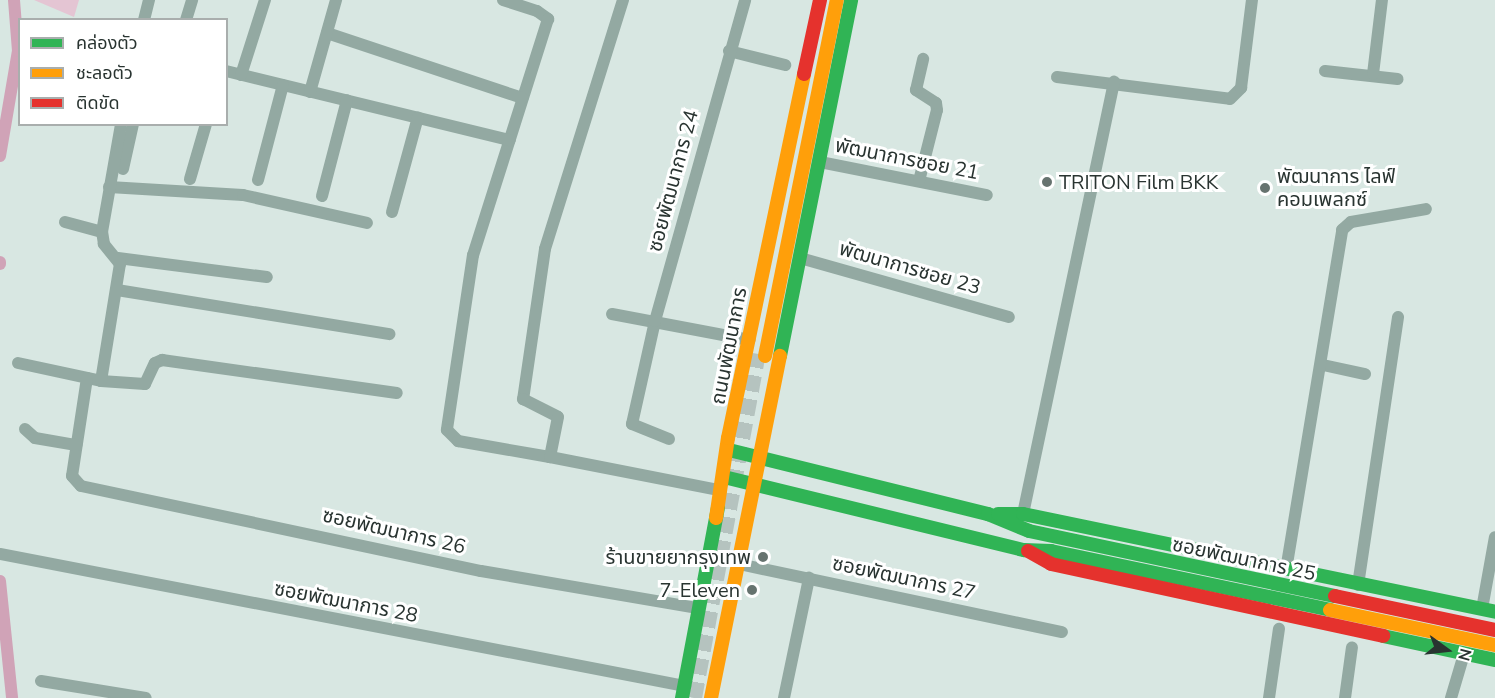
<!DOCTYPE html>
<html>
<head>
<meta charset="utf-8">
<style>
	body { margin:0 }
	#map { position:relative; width:1495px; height:698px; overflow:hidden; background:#d8e7e2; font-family:"Nunito Sans","Noto Sans Thai",sans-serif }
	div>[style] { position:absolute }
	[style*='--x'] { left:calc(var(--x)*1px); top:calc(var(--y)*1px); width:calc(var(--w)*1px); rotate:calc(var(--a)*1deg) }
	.green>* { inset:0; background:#e4c5d3 }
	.canal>* { height:12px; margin:-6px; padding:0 6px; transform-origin:6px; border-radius:6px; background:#d0a3b7 }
	.secondary-tunnel>* { height:16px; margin-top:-8px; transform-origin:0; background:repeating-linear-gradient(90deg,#b5c3bf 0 16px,transparent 0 24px) }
	.street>* { height:12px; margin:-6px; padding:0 6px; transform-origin:6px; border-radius:6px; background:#93a9a2 }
	.fast>* { height:14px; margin:-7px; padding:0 7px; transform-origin:7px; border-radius:7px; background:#30b455 }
	.slow>* { height:14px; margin:-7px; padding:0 7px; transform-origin:7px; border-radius:7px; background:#ff9f0a }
	.jam>* { height:14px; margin:-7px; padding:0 7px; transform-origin:7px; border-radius:7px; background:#e5322d }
	.dots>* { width:16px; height:16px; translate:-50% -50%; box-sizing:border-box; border:3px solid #fff; border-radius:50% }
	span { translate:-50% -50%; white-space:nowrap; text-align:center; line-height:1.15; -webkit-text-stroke:6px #fff; paint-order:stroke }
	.street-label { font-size:20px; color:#293431 }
	.poi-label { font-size:20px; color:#293431 }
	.left { translate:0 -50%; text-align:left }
	.right { translate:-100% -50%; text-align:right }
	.legend { position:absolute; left:18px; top:18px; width:210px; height:108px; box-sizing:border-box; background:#fff; border:2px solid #a9aead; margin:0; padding:8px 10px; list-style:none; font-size:18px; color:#293431 }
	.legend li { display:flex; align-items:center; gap:12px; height:30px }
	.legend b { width:30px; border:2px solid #a9aead }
	.north { position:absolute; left:1417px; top:620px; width:60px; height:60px; -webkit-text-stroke:4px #fff; paint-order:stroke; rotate:105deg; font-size:16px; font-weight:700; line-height:24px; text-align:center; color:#293431 }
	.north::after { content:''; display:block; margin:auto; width:21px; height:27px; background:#293431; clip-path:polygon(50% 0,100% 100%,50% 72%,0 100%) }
</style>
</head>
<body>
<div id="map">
	<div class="green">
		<div style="clip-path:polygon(34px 0,79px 0,74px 17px)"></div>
	</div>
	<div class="canal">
		<div style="--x:0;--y:156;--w:107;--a:-80.3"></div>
		<div style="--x:18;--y:51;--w:51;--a:-94.5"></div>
		<div style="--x:0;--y:262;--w:2;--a:90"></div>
		<div style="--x:0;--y:581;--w:118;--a:84.1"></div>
	</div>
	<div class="secondary-tunnel">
		<div style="--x:694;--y:698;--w:350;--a:-79.5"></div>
	</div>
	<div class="street">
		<div style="--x:503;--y:0;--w:36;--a:18"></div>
		<div style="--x:537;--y:11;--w:14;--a:36"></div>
		<div style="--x:548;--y:19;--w:248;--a:107.6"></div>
		<div style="--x:473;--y:255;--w:177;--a:98.5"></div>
		<div style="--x:447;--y:430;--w:16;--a:45"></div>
		<div style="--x:458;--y:441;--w:93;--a:9.9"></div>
		<div style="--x:623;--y:0;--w:261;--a:107.4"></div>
		<div style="--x:545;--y:249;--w:152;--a:98.3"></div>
		<div style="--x:523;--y:399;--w:39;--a:27"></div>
		<div style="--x:558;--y:417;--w:41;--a:101.3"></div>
		<div style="--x:550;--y:457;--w:171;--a:11.1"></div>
		<div style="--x:144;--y:20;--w:21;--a:-76"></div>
		<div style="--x:186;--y:20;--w:21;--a:-73"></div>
		<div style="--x:327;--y:33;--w:206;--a:18.4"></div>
		<div style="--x:729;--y:51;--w:58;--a:14"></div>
		<div style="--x:226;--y:71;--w:292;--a:13.7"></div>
		<div style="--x:1325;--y:71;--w:73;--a:6.3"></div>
		<div style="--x:1373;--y:74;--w:75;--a:-83.1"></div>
		<div style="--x:241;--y:75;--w:79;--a:-72.3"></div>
		<div style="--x:1057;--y:77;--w:174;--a:7.2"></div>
		<div style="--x:1230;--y:99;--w:16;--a:-45"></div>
		<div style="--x:1241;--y:88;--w:89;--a:-82.9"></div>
		<div style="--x:310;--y:92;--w:96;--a:-74.2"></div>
		<div style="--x:820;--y:162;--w:170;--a:11.2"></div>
		<div style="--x:123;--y:169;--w:46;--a:-77.5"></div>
		<div style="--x:190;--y:179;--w:57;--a:-73.8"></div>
		<div style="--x:258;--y:180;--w:98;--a:-75.3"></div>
		<div style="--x:919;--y:181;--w:73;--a:-75.8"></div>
		<div style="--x:937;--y:110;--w:7;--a:-98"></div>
		<div style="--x:936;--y:103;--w:24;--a:-147"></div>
		<div style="--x:916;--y:90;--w:32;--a:-77"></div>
		<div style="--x:109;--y:187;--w:134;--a:3.4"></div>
		<div style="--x:243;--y:195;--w:127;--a:12.7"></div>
		<div style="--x:322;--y:196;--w:99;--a:-75.4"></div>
		<div style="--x:392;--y:212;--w:98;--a:-74.7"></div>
		<div style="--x:65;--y:222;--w:38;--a:15"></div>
		<div style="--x:118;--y:258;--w:150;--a:7.3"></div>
		<div style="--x:800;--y:258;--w:217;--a:15.8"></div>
		<div style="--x:117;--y:290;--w:276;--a:9.2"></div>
		<div style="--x:612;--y:314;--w:140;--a:10.7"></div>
		<div style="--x:18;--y:363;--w:85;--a:12.2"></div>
		<div style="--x:101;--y:381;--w:44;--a:3.9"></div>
		<div style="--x:145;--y:384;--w:23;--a:-65"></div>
		<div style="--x:155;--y:363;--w:8;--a:-23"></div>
		<div style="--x:162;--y:360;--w:237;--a:8"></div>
		<div style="--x:1323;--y:365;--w:43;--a:12.1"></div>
		<div style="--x:87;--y:378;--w:99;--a:98.7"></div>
		<div style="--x:72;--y:476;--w:13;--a:48"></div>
		<div style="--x:81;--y:486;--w:409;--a:12"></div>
		<div style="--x:481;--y:571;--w:220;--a:9.7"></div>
		<div style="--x:101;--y:381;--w:119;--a:-80.8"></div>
		<div style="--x:120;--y:264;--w:26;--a:-129"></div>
		<div style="--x:104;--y:244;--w:12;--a:-99"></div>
		<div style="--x:102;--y:232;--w:110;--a:-80"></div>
		<div style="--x:25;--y:429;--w:13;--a:42"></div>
		<div style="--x:35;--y:438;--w:42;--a:9.7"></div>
		<div style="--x:669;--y:439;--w:40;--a:-158"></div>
		<div style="--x:632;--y:424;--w:106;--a:-77.4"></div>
		<div style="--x:655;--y:321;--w:333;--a:-74.3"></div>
		<div style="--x:1023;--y:514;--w:442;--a:-78.1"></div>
		<div style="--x:0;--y:554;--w:698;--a:10.91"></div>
		<div style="--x:739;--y:564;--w:330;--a:11.9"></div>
		<div style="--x:1286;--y:570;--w:345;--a:-80.6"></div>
		<div style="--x:1342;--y:230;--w:12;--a:-42"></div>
		<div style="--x:1351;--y:222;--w:76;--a:-9.8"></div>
		<div style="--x:1358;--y:585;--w:271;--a:-81.5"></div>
		<div style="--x:1482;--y:609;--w:73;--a:-79.8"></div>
		<div style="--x:41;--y:681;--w:106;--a:9.2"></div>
		<div style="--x:784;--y:698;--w:123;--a:-78.2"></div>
		<div style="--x:1269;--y:698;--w:70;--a:-81.8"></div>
		<div style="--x:1345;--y:698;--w:51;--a:-82.2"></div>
		<div style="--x:1451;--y:698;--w:46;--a:-73.5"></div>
	</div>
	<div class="fast">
		<div style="--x:780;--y:356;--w:363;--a:-78.7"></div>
		<div style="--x:729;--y:450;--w:267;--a:13.9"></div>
		<div style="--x:988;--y:514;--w:44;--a:22.5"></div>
		<div style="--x:1029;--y:531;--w:313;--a:12"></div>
		<div style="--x:724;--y:477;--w:309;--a:13.7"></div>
		<div style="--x:1024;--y:550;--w:27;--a:2"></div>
		<div style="--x:1051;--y:551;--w:285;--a:11.9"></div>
		<div style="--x:998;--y:514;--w:25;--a:0"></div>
		<div style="--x:1023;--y:514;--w:482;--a:11.7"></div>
		<div style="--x:1383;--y:636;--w:115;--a:12.1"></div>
		<div style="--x:682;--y:698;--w:194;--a:-79.3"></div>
	</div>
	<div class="slow">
		<div style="--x:765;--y:356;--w:363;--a:-78.6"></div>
		<div style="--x:716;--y:518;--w:81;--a:-81.5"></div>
		<div style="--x:728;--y:438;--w:372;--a:-78.2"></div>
		<div style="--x:1330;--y:610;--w:169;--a:12"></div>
		<div style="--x:711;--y:698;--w:349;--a:-78.6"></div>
	</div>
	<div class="jam">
		<div style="--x:804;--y:74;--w:76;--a:-77.8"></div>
		<div style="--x:1028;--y:551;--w:26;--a:29"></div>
		<div style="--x:1051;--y:564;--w:340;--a:12.2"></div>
		<div style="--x:1335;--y:596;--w:164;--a:12"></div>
	</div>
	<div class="dots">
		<div style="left:1047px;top:182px;background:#66736f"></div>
		<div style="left:1265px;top:188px;background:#66736f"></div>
		<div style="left:763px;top:557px;background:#66736f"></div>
		<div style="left:752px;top:590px;background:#66736f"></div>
	</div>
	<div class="street-label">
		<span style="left:907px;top:159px;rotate:11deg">พัฒนาการซอย 21</span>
		<span style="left:673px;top:181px;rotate:-75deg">ซอยพัฒนาการ 24</span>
		<span style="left:910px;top:268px;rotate:16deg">พัฒนาการซอย 23</span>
		<span style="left:729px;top:346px;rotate:-79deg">ถนนพัฒนาการ</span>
		<span style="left:394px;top:531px;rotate:13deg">ซอยพัฒนาการ 26</span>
		<span style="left:1244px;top:559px;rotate:12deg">ซอยพัฒนาการ 25</span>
		<span style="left:904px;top:578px;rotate:12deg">ซอยพัฒนาการ 27</span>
		<span style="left:346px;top:602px;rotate:11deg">ซอยพัฒนาการ 28</span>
	</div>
	<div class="poi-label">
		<span class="left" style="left:1277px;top:188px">พัฒนาการ ไลฟ์<br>คอมเพลกซ์</span>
		<span class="left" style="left:1059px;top:182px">TRITON Film BKK</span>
		<span class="right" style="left:751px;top:557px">ร้านขายยากรุงเทพ</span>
		<span class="right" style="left:740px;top:590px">7-Eleven</span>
	</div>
	<ul class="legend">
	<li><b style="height:8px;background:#30b455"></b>คล่องตัว</li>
	<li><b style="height:8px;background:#ff9f0a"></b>ชะลอตัว</li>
	<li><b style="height:8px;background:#e5322d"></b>ติดขัด</li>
	</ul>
	<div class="north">N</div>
</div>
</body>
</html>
